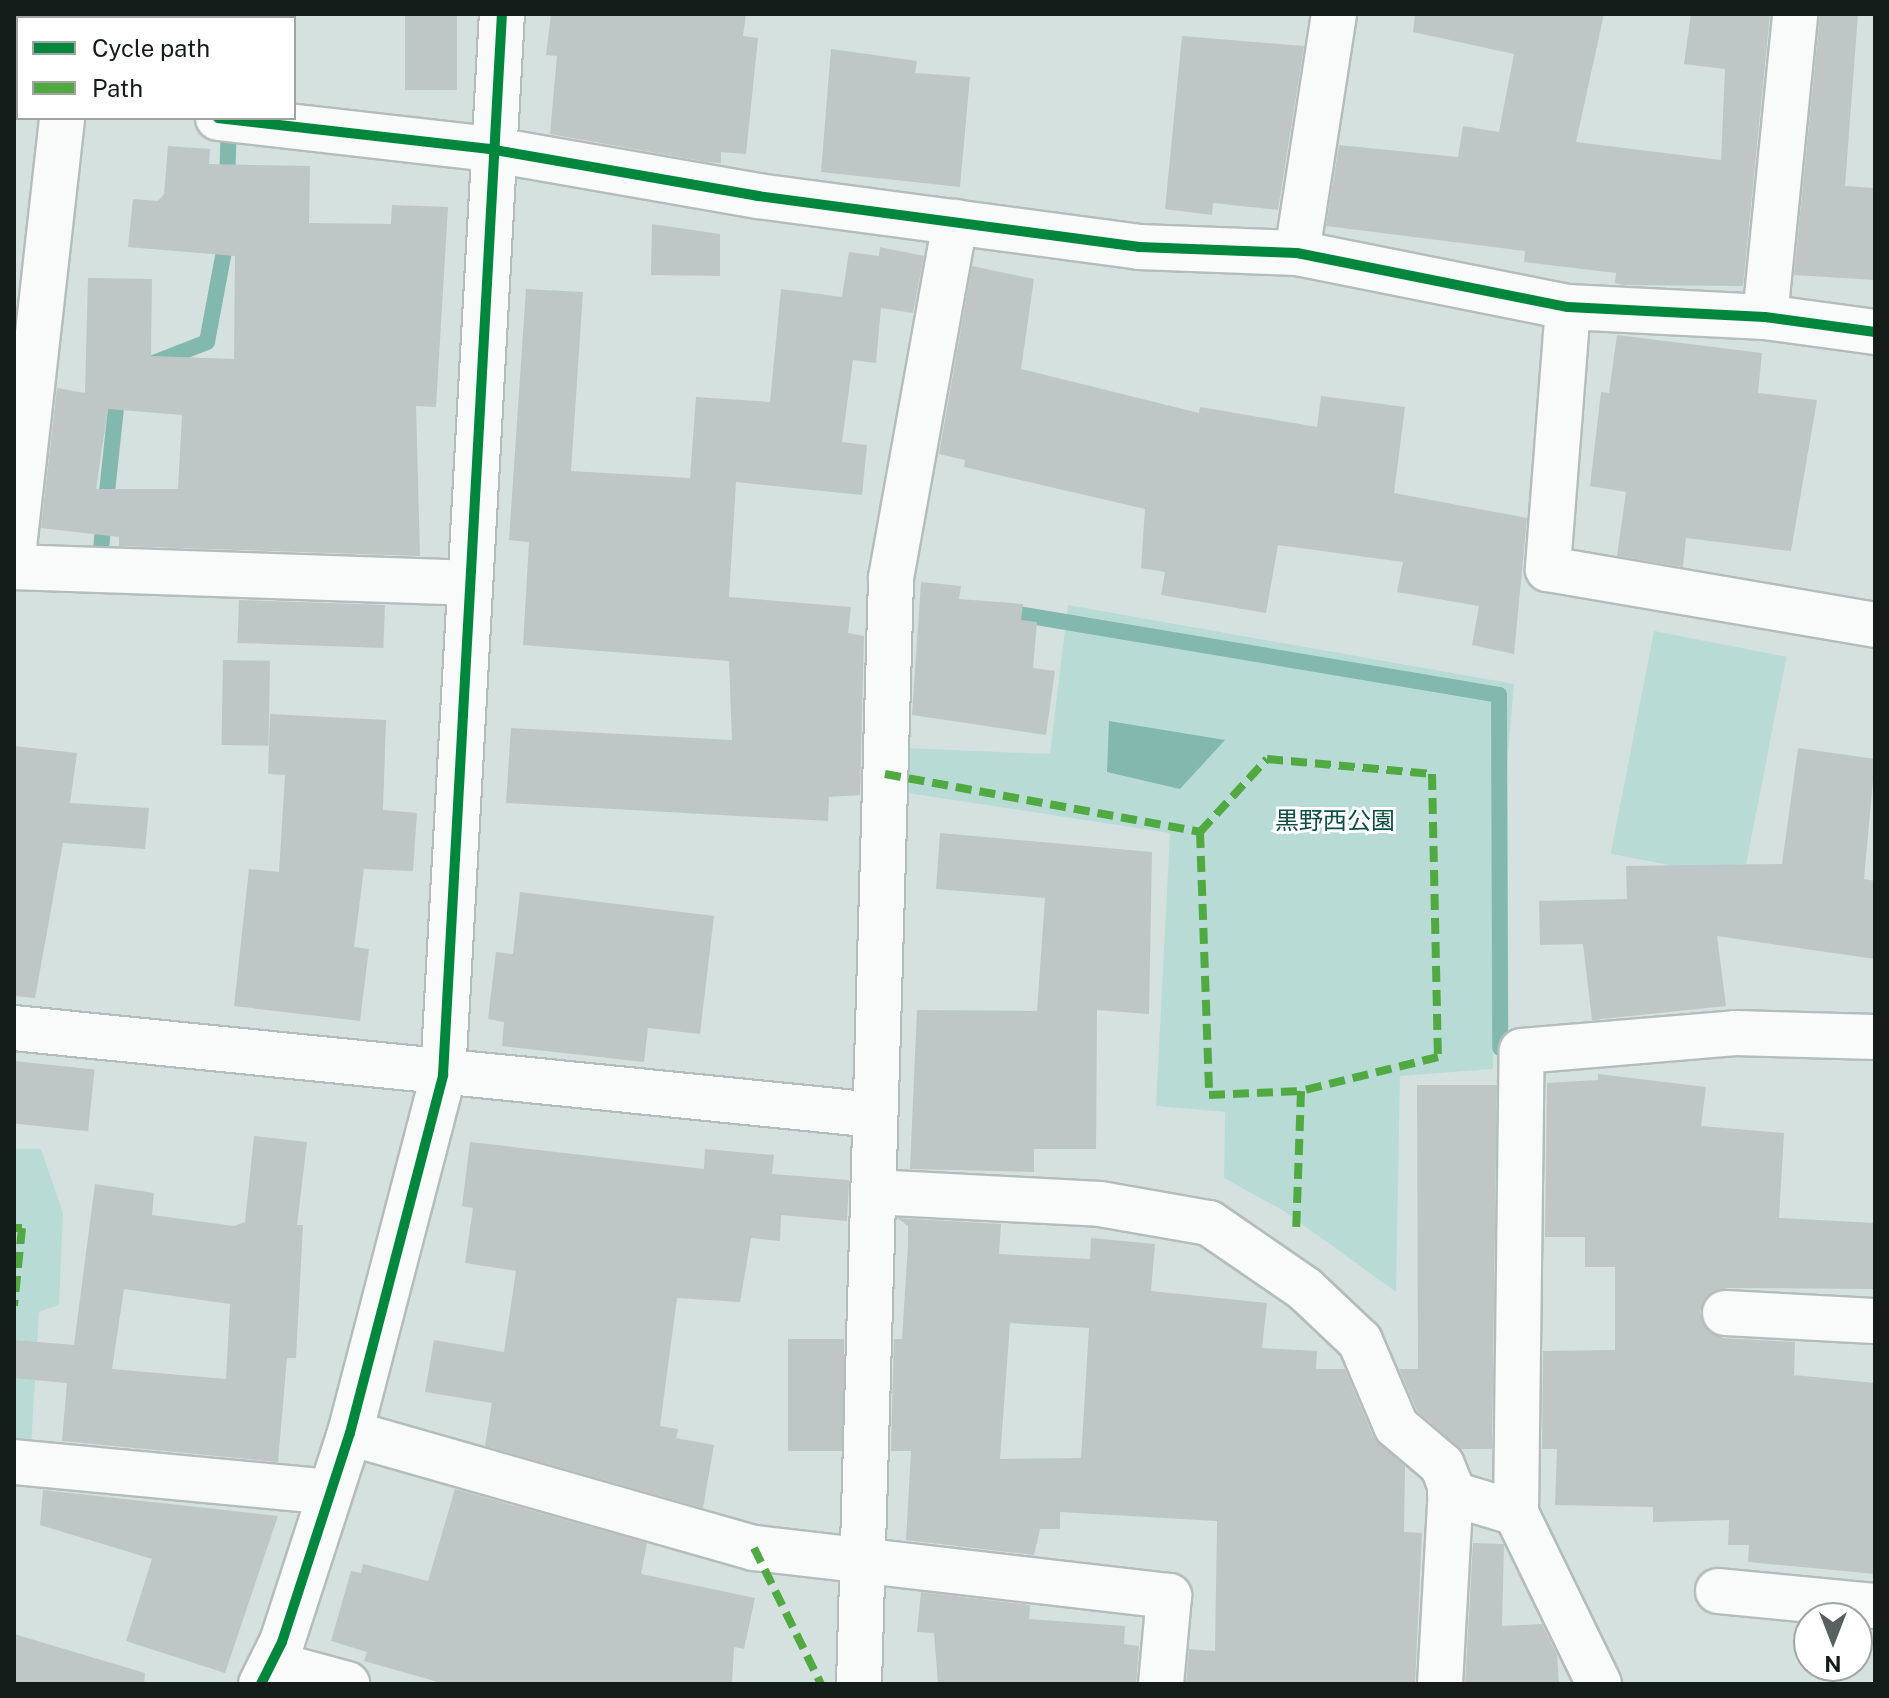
<!DOCTYPE html>
<html>
<head>
<meta charset="utf-8">
<style>
	body { margin:0 }
	#map { position:relative; width:1889px; height:1698px; overflow:hidden; background:#d5e1de; font-family:"Public Sans","Noto Sans JP",sans-serif }
	div>[style] { position:absolute }
	[style*='--x'] { left:calc(var(--x)*1px); top:calc(var(--y)*1px); width:calc(var(--w)*1px); rotate:calc(var(--a)*1deg) }
	.green>* { inset:0; background:#b8dcd5; transform-origin:0 0 }
	.water>* { inset:0; background:#82b8ae }
	.stream>* { height:16px; margin:-8px; padding:0 8px; transform-origin:8px; border-radius:8px; background:#82b8ae }
	.building>* { inset:0; background:#bec7c5; transform-origin:0 0 }
	.roads { filter:drop-shadow(2px 0 #b3bdba) drop-shadow(-2px 0 #b3bdba) drop-shadow(0 2px #b3bdba) drop-shadow(0 -2px #b3bdba) }
	.minor>* { height:44px; margin:-22px; padding:0 22px; transform-origin:22px; border-radius:22px; background:#f9fafa }
	.quiet>* { height:8px; margin-top:-4px; transform-origin:0; background:repeating-linear-gradient(90deg,#51a942 0 16px,transparent 0 24px) }
	.cycleway>* { height:10px; margin:-5px; padding:0 5px; transform-origin:5px; border-radius:5px; background:#00873e }
	span { translate:-50% -50%; white-space:nowrap; text-align:center; line-height:1.15; -webkit-text-stroke:6px #fff; paint-order:stroke }
	.park-label { font-size:24px; color:#0d4e45 }
	.frame { position:absolute; inset:0; border:16px solid #141c1a; pointer-events:none }
	.legend { position:absolute; left:16px; top:16px; width:280px; height:104px; box-sizing:border-box; background:#fff; border:2px solid #a1a4a3; margin:0; padding:10px 14px; list-style:none; font-size:24px; color:#141c1a }
	.legend li { display:flex; align-items:center; gap:16px; height:40px }
	.legend b { width:40px; border:2px solid #a1a4a3 }
	.north { position:absolute; left:1793px; top:1602px; width:80px; height:80px; box-sizing:border-box; background:#fff; border:2px solid #a1a4a3; border-radius:50%; rotate:180deg; font-size:22px; font-weight:700; line-height:32px; text-align:center; color:#141c1a }
	.north::after { content:''; display:block; margin:auto; width:28px; height:36px; background:#58615f; clip-path:polygon(50% 0,100% 100%,50% 72%,0 100%) }
</style>
</head>
<body>
<div id="map">
	<div class="green">
		<div style="clip-path:polygon(1068px 605px,1514px 684px,1495px 901px,1493px 1069px,1400px 1076px,1396px 1292px,1284px 1211px,1224px 1178px,1225px 1112px,1156px 1106px,1170px 833px,901px 792px,906px 748px,1050px 754px)"></div>
		<div style="left:1654px;top:631px;width:135px;height:227px;rotate:11deg"></div>
		<div style="clip-path:polygon(14px 1149px,41px 1149px,63px 1213px,59px 1305px,39px 1312px,31px 1447px,14px 1444px)"></div>
	</div>
	<div class="water">
		<div style="clip-path:polygon(1109px 721px,1225px 740px,1180px 789px,1107px 772px)"></div>
	</div>
	<div class="stream">
		<div style="--x:208;--y:14;--w:4;--a:76"></div>
		<div style="--x:227;--y:184;--w:65;--a:-88.2"></div>
		<div style="--x:151;--y:364;--w:60;--a:-21.4"></div>
		<div style="--x:207;--y:342;--w:109;--a:-79.4"></div>
		<div style="--x:99;--y:567;--w:178;--a:-83.9"></div>
		<div style="--x:1001;--y:611;--w:505;--a:9.57"></div>
		<div style="--x:1499;--y:695;--w:353;--a:89.8"></div>
	</div>
	<div class="building">
		<div style="left:405px;top:14px;width:52px;height:76px"></div>
		<div style="clip-path:polygon(551px 14px,746px 14px,743px 36px,758px 38px,746px 154px,721px 152px,721px 163px,707px 162px,550px 134px,557px 56px,546px 55px)"></div>
		<div style="clip-path:polygon(1415px 14px,1604px 14px,1576px 142px,1721px 160px,1725px 69px,1684px 64px,1691px 14px,1770px 14px,1743px 286px,1624px 285px,1615px 283px,1616px 273px,1524px 262px,1525px 251px,1326px 226px,1339px 145px,1458px 157px,1463px 126px,1499px 132px,1514px 54px,1413px 32px)"></div>
		<div style="clip-path:polygon(1820px 14px,1858px 14px,1845px 186px,1875px 188px,1875px 280px,1794px 275px)"></div>
		<div style="clip-path:polygon(1182px 36px,1304px 46px,1278px 210px,1213px 203px,1212px 215px,1165px 209px)"></div>
		<div style="clip-path:polygon(831px 49px,917px 61px,915px 73px,970px 77px,960px 187px,821px 172px)"></div>
		<div style="clip-path:polygon(evenodd,168px 146px,210px 149px,209px 164px,310px 166px,309px 223px,391px 224px,392px 205px,448px 207px,436px 407px,416px 406px,420px 556px,119px 546px,119px 537px,41px 528px,57px 388px,85px 393px,88px 278px,152px 279px,151px 356px,234px 359px,235px 256px,128px 247px,133px 199px,158px 201px,164px 194px,168px 146px,108px 409px,182px 415px,178px 489px,96px 489px,108px 409px)"></div>
		<div style="clip-path:polygon(652px 224px,720px 234px,720px 276px,651px 275px)"></div>
		<div style="clip-path:polygon(880px 247px,924px 256px,913px 313px,881px 308px,876px 363px,853px 360px,842px 442px,867px 445px,862px 495px,736px 482px,729px 597px,851px 607px,848px 633px,864px 636px,860px 795px,829px 797px,828px 821px,506px 803px,511px 728px,732px 740px,729px 661px,523px 645px,529px 542px,509px 540px,526px 289px,583px 292px,571px 471px,690px 478px,696px 397px,770px 402px,781px 289px,842px 297px,849px 252px,879px 256px)"></div>
		<div style="clip-path:polygon(972px 266px,1034px 279px,1021px 369px,1199px 413px,1200px 407px,1317px 427px,1321px 396px,1405px 407px,1394px 493px,1527px 518px,1514px 654px,1472px 645px,1479px 606px,1397px 592px,1403px 562px,1278px 545px,1266px 613px,1161px 595px,1165px 572px,1141px 568px,1145px 509px,964px 467px,965px 460px,939px 454px)"></div>
		<div style="clip-path:polygon(1617px 335px,1762px 353px,1758px 393px,1817px 400px,1791px 551px,1686px 538px,1683px 567px,1617px 556px,1626px 492px,1590px 486px,1601px 392px,1609px 393px)"></div>
		<div style="clip-path:polygon(921px 582px,961px 586px,959px 599px,1023px 604px,1021px 620px,1037px 622px,1033px 668px,1055px 671px,1046px 735px,912px 715px)"></div>
		<div style="left:239px;top:600px;width:146px;height:43px;rotate:2deg"></div>
		<div style="left:223px;top:660px;width:47px;height:85px;rotate:1deg"></div>
		<div style="clip-path:polygon(270px 714px,386px 720px,383px 810px,417px 813px,413px 871px,364px 869px,354px 947px,369px 949px,360px 1021px,234px 1006px,249px 869px,279px 872px,285px 775px,268px 774px)"></div>
		<div style="clip-path:polygon(14px 746px,77px 753px,70px 803px,149px 808px,145px 849px,63px 843px,35px 998px,14px 996px)"></div>
		<div style="clip-path:polygon(1798px 748px,1875px 759px,1864px 879px,1875px 881px,1875px 959px,1717px 936px,1726px 1006px,1592px 1020px,1583px 944px,1540px 945px,1539px 901px,1627px 899px,1626px 866px,1782px 864px)"></div>
		<div style="clip-path:polygon(940px 833px,1152px 852px,1149px 1014px,1097px 1010px,1096px 1149px,1034px 1149px,1034px 1172px,910px 1169px,917px 1010px,1037px 1011px,1045px 898px,936px 889px)"></div>
		<div style="clip-path:polygon(520px 892px,714px 916px,700px 1034px,648px 1028px,644px 1062px,502px 1046px,504px 1022px,488px 1019px,496px 952px,513px 954px)"></div>
		<div style="left:14px;top:1061px;width:81px;height:62px;rotate:6deg"></div>
		<div style="clip-path:polygon(1598px 1074px,1706px 1087px,1701px 1126px,1784px 1133px,1779px 1218px,1875px 1223px,1875px 1289px,1726px 1288px,1705px 1299px,1700px 1312px,1711px 1333px,1723px 1338px,1795px 1342px,1794px 1375px,1875px 1383px,1875px 1574px,1748px 1562px,1749px 1545px,1728px 1545px,1729px 1520px,1653px 1522px,1653px 1507px,1555px 1505px,1557px 1449px,1542px 1449px,1543px 1351px,1615px 1350px,1615px 1267px,1585px 1267px,1585px 1237px,1545px 1237px,1547px 1083px,1598px 1080px)"></div>
		<div style="clip-path:polygon(1417px 1085px,1497px 1085px,1492px 1449px,1461px 1449px,1417px 1411px,1399px 1369px,1418px 1369px)"></div>
		<div style="clip-path:polygon(evenodd,254px 1136px,307px 1142px,297px 1225px,303px 1225px,296px 1358px,287px 1358px,278px 1462px,62px 1441px,67px 1383px,14px 1378px,14px 1340px,74px 1345px,95px 1184px,154px 1193px,152px 1215px,234px 1226px,245px 1222px,254px 1136px,124px 1289px,230px 1304px,226px 1379px,112px 1369px,124px 1289px)"></div>
		<div style="clip-path:polygon(470px 1142px,704px 1169px,705px 1149px,774px 1155px,772px 1174px,849px 1180px,847px 1221px,781px 1215px,780px 1241px,751px 1238px,740px 1302px,677px 1298px,660px 1426px,678px 1429px,676px 1438px,714px 1445px,703px 1508px,485px 1446px,492px 1403px,425px 1392px,434px 1340px,504px 1352px,516px 1271px,465px 1263px,473px 1208px,462px 1206px)"></div>
		<div style="clip-path:polygon(evenodd,897px 1218px,1001px 1224px,999px 1254px,1090px 1259px,1091px 1238px,1155px 1244px,1151px 1291px,1267px 1303px,1262px 1348px,1317px 1351px,1316px 1369px,1345px 1369px,1373px 1436px,1405px 1466px,1404px 1532px,1422px 1533px,1415px 1684px,1186px 1684px,1189px 1649px,1215px 1651px,1217px 1521px,1060px 1512px,1060px 1529px,1040px 1529px,1034px 1555px,906px 1540px,911px 1451px,891px 1451px,894px 1339px,902px 1339px,908px 1245px,908px 1226px,897px 1218px,1010px 1323px,1089px 1328px,1081px 1458px,1000px 1459px,1010px 1323px)"></div>
		<div style="left:788px;top:1339px;width:56px;height:112px"></div>
		<div style="clip-path:polygon(455px 1489px,647px 1543px,641px 1574px,755px 1598px,744px 1649px,734px 1647px,732px 1684px,445px 1684px,364px 1661px,367px 1652px,331px 1641px,351px 1571px,361px 1573px,363px 1564px,428px 1581px)"></div>
		<div style="clip-path:polygon(43px 1490px,278px 1516px,225px 1673px,126px 1641px,152px 1559px,40px 1525px)"></div>
		<div style="clip-path:polygon(1473px 1543px,1504px 1544px,1502px 1626px,1542px 1624px,1557px 1655px,1559px 1684px,1465px 1684px)"></div>
		<div style="clip-path:polygon(921px 1592px,1030px 1605px,1029px 1619px,1125px 1626px,1124px 1644px,1139px 1646px,1136px 1684px,938px 1684px,934px 1633px,917px 1632px)"></div>
		<div style="clip-path:polygon(14px 1634px,145px 1673px,144px 1684px,14px 1684px)"></div>
	</div>
	<div class="roads">
		<div class="minor">
			<div style="--x:14;--y:96;--w:4;--a:0"></div>
			<div style="--x:218;--y:118;--w:273;--a:6.5"></div>
			<div style="--x:489;--y:149;--w:273;--a:9.9"></div>
			<div style="--x:758;--y:196;--w:384;--a:7.6"></div>
			<div style="--x:1139;--y:247;--w:158;--a:2.2"></div>
			<div style="--x:1297;--y:253;--w:276;--a:11.3"></div>
			<div style="--x:1568;--y:307;--w:197;--a:2.9"></div>
			<div style="--x:1765;--y:317;--w:111;--a:7.8"></div>
			<div style="--x:1297;--y:253;--w:242;--a:-81.2"></div>
			<div style="--x:1568;--y:307;--w:263;--a:94.4"></div>
			<div style="--x:1548;--y:569;--w:332;--a:9.7"></div>
			<div style="--x:1765;--y:317;--w:304;--a:-84.3"></div>
			<div style="--x:14;--y:547;--w:432;--a:-83.6"></div>
			<div style="--x:14;--y:567;--w:453;--a:2"></div>
			<div style="--x:14;--y:1028;--w:865;--a:5.77"></div>
			<div style="--x:873;--y:1192;--w:227;--a:3"></div>
			<div style="--x:1100;--y:1204;--w:111;--a:9.9"></div>
			<div style="--x:1209;--y:1223;--w:116;--a:34.5"></div>
			<div style="--x:1305;--y:1289;--w:76;--a:43.4"></div>
			<div style="--x:1360;--y:1341;--w:92;--a:67"></div>
			<div style="--x:1396;--y:1426;--w:60;--a:40.3"></div>
			<div style="--x:1442;--y:1465;--w:24;--a:68"></div>
			<div style="--x:1451;--y:1487;--w:197;--a:93.2"></div>
			<div style="--x:1725;--y:1313;--w:150;--a:3.1"></div>
			<div style="--x:350;--y:1433;--w:420;--a:15.9"></div>
			<div style="--x:754;--y:1548;--w:418;--a:6.6"></div>
			<div style="--x:1169;--y:1596;--w:88;--a:95.2"></div>
			<div style="--x:14;--y:1462;--w:317;--a:5.4"></div>
			<div style="--x:1450;--y:1493;--w:69;--a:16.9"></div>
			<div style="--x:1516;--y:1513;--w:190;--a:64.1"></div>
			<div style="--x:1516;--y:1513;--w:462;--a:-89.3"></div>
			<div style="--x:1522;--y:1051;--w:214;--a:-4.8"></div>
			<div style="--x:1735;--y:1033;--w:140;--a:1.6"></div>
			<div style="--x:1718;--y:1591;--w:158;--a:5.5"></div>
			<div style="--x:273;--y:1664;--w:77;--a:15.1"></div>
			<div style="--x:261;--y:1684;--w:47;--a:-63.4"></div>
			<div style="--x:282;--y:1642;--w:220;--a:-72"></div>
			<div style="--x:350;--y:1433;--w:370;--a:-75.4"></div>
			<div style="--x:443;--y:1075;--w:1063;--a:-86.82"></div>
			<div style="--x:859;--y:1684;--w:1106;--a:-88.34"></div>
			<div style="--x:891;--y:578;--w:362;--a:-79.8"></div>
		</div>
	</div>
	<div class="quiet">
		<div style="--x:885;--y:774;--w:320;--a:10.4"></div>
		<div style="--x:1200;--y:832;--w:263;--a:88"></div>
		<div style="--x:1209;--y:1095;--w:92;--a:-2.5"></div>
		<div style="--x:1301;--y:1091;--w:141;--a:92"></div>
		<div style="--x:1200;--y:832;--w:99;--a:-47.5"></div>
		<div style="--x:1267;--y:759;--w:166;--a:5.2"></div>
		<div style="--x:1432;--y:774;--w:283;--a:88.8"></div>
		<div style="--x:1438;--y:1057;--w:141;--a:166.1"></div>
		<div style="--x:14;--y:1228;--w:8;--a:0"></div>
		<div style="--x:22;--y:1228;--w:78;--a:95.9"></div>
		<div style="--x:754;--y:1548;--w:152;--a:63.8"></div>
	</div>
	<div class="cycleway">
		<div style="--x:218;--y:118;--w:273;--a:6.5"></div>
		<div style="--x:489;--y:149;--w:273;--a:9.9"></div>
		<div style="--x:758;--y:196;--w:384;--a:7.6"></div>
		<div style="--x:1139;--y:247;--w:158;--a:2.2"></div>
		<div style="--x:1297;--y:253;--w:276;--a:11.3"></div>
		<div style="--x:1568;--y:307;--w:197;--a:2.9"></div>
		<div style="--x:1765;--y:317;--w:111;--a:7.8"></div>
		<div style="--x:261;--y:1684;--w:47;--a:-63.4"></div>
		<div style="--x:282;--y:1642;--w:220;--a:-72"></div>
		<div style="--x:350;--y:1433;--w:370;--a:-75.4"></div>
		<div style="--x:443;--y:1075;--w:1063;--a:-86.82"></div>
	</div>
	<div class="park-label">
		<span style="left:1335px;top:821px">黒野西公園</span>
	</div>
	<div class="frame"></div>
	<ul class="legend">
	<li><b style="height:10px;background:#00873e"></b>Cycle path</li>
	<li><b style="height:10px;background:#51a942"></b>Path</li>
	</ul>
	<div class="north">N</div>
</div>
</body>
</html>
